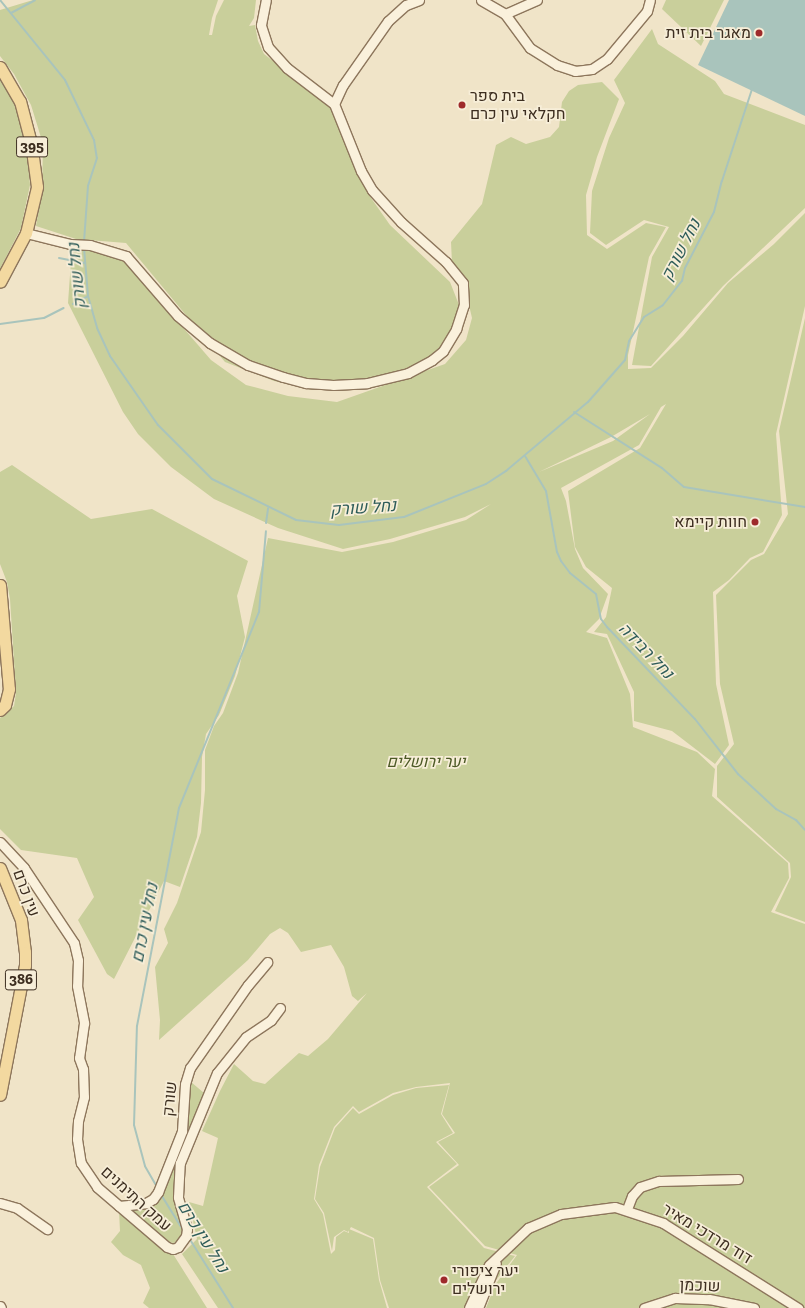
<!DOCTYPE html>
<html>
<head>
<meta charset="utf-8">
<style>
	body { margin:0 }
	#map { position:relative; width:805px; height:1308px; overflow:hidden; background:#f0e4c8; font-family:"Zilla Slab",Heebo,serif }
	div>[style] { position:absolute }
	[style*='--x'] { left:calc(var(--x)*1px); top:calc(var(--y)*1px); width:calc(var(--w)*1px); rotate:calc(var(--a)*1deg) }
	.green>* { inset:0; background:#c9cf9b }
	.water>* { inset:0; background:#a9c4bc }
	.stream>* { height:2px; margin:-1px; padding:0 1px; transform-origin:1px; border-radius:1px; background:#a9c4bc }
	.roads { filter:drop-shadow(1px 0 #8d765c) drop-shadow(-1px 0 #8d765c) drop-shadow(0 1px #8d765c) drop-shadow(0 -1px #8d765c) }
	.minor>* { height:9px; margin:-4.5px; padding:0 4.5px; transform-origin:4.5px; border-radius:4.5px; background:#faf1dc }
	.major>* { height:11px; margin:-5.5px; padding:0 5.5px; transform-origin:5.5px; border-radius:5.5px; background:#f3d9a0 }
	.dots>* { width:11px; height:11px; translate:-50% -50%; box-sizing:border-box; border:2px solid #f7eed8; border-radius:50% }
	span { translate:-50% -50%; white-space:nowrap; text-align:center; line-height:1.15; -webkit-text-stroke:3.5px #f7eed8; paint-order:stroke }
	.shield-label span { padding:1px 3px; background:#f7eed8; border:1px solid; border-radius:3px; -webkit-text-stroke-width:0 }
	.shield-label { font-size:15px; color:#3d2e20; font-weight:700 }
	.poi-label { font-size:16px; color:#3d2e20 }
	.right { translate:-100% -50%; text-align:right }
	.left { translate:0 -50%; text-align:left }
	.park-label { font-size:16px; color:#4d5a26; font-style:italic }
	.street-label { font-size:16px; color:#3d2e20 }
	.water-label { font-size:17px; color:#2f5d5a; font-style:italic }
</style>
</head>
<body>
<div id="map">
	<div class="green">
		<div style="clip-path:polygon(33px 0,218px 0,212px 18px,209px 35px,212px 35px,216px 16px,224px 0,256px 0,254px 18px,249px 26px,255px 25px,258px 41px,264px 54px,334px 108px,356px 170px,371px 198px,390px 225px,450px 282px,461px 310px,457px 329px,430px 359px,391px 374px,312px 390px,274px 381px,225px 362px,126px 243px,76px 239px,36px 226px,42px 190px,43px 144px,31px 105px,14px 74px,0 56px,0 10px)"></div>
		<div style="clip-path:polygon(666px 0,724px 0,701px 46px,662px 9px)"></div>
		<div style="clip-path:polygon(652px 29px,658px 44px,715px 81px,724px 94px,805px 125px,805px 208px,723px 286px,651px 366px,632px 365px,652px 257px,669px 227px,644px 220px,606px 245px,590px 233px,592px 191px,609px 138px,625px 103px,614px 80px)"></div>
		<div style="clip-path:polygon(0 77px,15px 99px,26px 142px,30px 185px,21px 228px,0 269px)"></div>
		<div style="clip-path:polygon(evenodd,602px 82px,619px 99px,597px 157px,586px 195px,587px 235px,607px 249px,646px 223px,666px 227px,649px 257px,628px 355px,628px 369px,651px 368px,683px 336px,728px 283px,774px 244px,805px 213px,805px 306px,776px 434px,782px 515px,763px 552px,750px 558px,729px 580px,713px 592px,716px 684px,729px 745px,715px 764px,672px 731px,634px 721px,634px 692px,607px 634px,594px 632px,606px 617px,612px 588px,586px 567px,575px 547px,568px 491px,640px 448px,666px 404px,661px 407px,639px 445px,561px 488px,566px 501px,575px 549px,583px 568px,608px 594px,599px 619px,586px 632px,607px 638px,630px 694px,633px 727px,697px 752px,715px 769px,712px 796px,788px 863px,789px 878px,771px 912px,805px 924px,805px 1308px,486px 1308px,495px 1285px,517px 1255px,485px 1246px,429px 1187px,459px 1165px,438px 1142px,455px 1133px,442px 1114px,450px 1083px,416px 1087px,393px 1093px,359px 1112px,353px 1106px,334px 1127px,319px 1165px,314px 1199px,323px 1214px,331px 1254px,335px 1250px,336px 1237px,344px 1231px,349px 1233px,349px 1229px,373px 1239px,379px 1280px,387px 1308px,218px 1308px,182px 1254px,197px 1239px,189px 1202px,203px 1206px,218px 1138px,202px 1131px,220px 1091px,234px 1064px,253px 1081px,265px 1084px,299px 1053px,308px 1056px,328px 1039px,367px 993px,358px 1001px,352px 996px,344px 967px,331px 945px,301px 952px,288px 933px,280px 928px,270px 934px,248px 960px,159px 1040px,160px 1020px,155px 967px,168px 943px,164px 929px,177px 903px,201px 832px,205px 790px,205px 750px,214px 726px,223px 713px,238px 673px,268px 538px,342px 552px,393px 542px,466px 520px,491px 504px,465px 517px,390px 539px,343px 549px,278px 528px,214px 499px,171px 467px,138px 434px,123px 412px,68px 303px,72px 247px,111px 255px,128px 264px,211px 360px,246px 385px,288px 396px,337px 402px,445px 364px,466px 340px,472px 318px,465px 288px,452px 263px,451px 242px,482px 204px,496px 145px,511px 137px,526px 144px,550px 137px,559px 127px,562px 102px,569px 91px,578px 85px,602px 82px,650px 414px,613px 441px,539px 472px,611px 437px,650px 414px)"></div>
		<div style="clip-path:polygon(805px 318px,805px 922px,775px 911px,791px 877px,790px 863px,717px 797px,717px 766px,734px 744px,720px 684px,716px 595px,751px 560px,764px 554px,788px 514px,779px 431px)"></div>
		<div style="clip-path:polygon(12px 465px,91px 519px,152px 509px,248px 561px,237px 596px,245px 637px,235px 676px,219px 715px,206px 734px,202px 757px,201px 803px,197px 837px,180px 887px,164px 881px,114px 979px,107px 974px,78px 920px,94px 897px,77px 858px,21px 850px,0 829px,0 718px,14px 706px,16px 693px,10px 599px,7px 582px,0 564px,0 472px)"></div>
		<div style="clip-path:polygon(191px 1082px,204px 1093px,177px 1168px,183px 1228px,181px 1237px,174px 1243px,167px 1242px,128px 1210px,147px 1205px,184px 1131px,187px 1091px)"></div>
		<div style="clip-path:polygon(449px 1085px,441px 1114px,453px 1133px,436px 1142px,457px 1164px,427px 1187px,484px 1248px,515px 1256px,493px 1284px,485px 1308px,389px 1308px,380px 1280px,374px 1238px,351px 1227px,348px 1232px,344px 1230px,334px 1237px,332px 1251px,324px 1213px,315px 1199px,320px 1167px,335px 1128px,353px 1108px,359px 1114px,393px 1095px,416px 1088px)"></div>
		<div style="clip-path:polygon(119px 1211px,173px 1254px,207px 1308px,149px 1308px,143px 1303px,150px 1288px,141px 1265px,123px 1255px,111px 1242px,120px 1231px)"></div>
	</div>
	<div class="water">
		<div style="clip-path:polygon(729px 0,805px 0,805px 116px,698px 65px)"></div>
	</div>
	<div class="stream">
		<div style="--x:0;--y:0;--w:103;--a:50.9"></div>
		<div style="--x:65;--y:80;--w:67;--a:64.2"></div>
		<div style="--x:94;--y:140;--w:18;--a:81"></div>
		<div style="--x:97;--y:158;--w:29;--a:108"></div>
		<div style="--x:88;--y:186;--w:56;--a:94.1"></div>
		<div style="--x:11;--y:13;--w:27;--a:-28"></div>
		<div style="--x:84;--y:248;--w:48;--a:85.2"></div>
		<div style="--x:88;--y:296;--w:33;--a:74"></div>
		<div style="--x:97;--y:328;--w:31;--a:65"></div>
		<div style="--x:110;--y:356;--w:84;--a:55.2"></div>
		<div style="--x:158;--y:425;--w:76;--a:45"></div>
		<div style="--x:212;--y:479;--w:93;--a:26"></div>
		<div style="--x:296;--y:520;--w:43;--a:6.6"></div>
		<div style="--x:339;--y:525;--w:65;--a:-7"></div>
		<div style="--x:404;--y:517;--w:88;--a:-21.9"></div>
		<div style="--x:486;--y:484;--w:24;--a:-33"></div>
		<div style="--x:506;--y:471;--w:107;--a:-40.1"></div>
		<div style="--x:588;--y:402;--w:56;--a:-48.6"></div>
		<div style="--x:625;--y:360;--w:19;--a:-78"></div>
		<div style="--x:629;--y:341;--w:28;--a:-58"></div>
		<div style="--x:644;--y:317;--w:22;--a:-32"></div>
		<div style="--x:663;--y:305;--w:31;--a:-52"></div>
		<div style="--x:682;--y:281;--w:13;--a:-77"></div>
		<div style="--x:685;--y:268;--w:63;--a:-62.6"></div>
		<div style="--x:714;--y:212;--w:32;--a:-76"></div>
		<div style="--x:722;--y:181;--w:97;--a:-71.9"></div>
		<div style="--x:59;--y:258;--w:26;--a:11"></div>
		<div style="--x:73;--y:304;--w:17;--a:-28"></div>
		<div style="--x:0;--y:324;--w:44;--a:-7.8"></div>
		<div style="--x:44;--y:318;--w:22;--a:-27"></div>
		<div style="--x:574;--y:412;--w:104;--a:32.5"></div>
		<div style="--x:662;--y:468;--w:29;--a:41"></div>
		<div style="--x:684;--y:487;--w:123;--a:9.4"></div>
		<div style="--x:525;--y:456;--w:41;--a:59"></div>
		<div style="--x:546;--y:491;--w:62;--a:79.8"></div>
		<div style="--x:557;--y:552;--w:10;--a:66"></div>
		<div style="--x:561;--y:561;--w:15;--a:53"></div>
		<div style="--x:570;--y:573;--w:33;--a:39"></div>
		<div style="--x:596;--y:594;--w:25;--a:79"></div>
		<div style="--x:601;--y:619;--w:10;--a:53"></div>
		<div style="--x:607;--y:627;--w:127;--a:46.3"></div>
		<div style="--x:695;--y:719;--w:70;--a:52"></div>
		<div style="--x:738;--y:774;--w:52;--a:42.6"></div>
		<div style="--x:776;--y:809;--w:23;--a:29"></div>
		<div style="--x:796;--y:820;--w:13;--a:48"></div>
		<div style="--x:266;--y:523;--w:15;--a:-82"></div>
		<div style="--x:157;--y:1187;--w:24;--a:-120"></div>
		<div style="--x:145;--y:1166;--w:42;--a:-105"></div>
		<div style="--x:134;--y:1125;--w:99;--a:-88.3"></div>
		<div style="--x:137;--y:1026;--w:222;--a:-79.1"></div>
		<div style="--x:179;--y:808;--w:212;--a:-67.8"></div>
		<div style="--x:259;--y:612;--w:81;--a:-85.1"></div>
		<div style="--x:160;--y:1193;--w:44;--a:58.1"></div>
		<div style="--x:189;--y:1238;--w:83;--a:57.8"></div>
	</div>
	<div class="roads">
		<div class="minor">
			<div style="--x:481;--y:0;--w:28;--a:30"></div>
			<div style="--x:505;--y:14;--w:42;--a:53.7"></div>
			<div style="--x:530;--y:48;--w:32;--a:32"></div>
			<div style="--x:557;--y:65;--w:19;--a:18"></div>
			<div style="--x:575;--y:71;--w:17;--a:-7"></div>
			<div style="--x:592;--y:69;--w:18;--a:-34"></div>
			<div style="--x:607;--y:59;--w:62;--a:-50.2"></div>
			<div style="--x:647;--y:11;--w:11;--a:-75"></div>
			<div style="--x:505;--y:14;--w:35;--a:-24"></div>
			<div style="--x:334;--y:104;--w:21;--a:-65"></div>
			<div style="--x:343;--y:85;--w:78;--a:-54.9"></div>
			<div style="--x:388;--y:21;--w:24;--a:-42"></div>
			<div style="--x:406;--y:5;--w:14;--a:-21"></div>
			<div style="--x:26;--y:233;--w:45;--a:14"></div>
			<div style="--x:70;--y:244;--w:20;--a:3"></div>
			<div style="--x:90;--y:245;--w:38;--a:17"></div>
			<div style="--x:126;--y:256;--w:79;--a:49.1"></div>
			<div style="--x:178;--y:316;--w:42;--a:40.2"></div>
			<div style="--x:210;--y:343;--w:44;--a:30.1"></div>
			<div style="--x:248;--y:365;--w:37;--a:19"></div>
			<div style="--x:283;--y:377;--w:24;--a:15"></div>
			<div style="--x:306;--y:383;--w:27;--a:4"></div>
			<div style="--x:333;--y:385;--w:34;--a:-3"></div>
			<div style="--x:367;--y:383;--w:42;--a:-13.7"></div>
			<div style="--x:408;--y:373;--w:27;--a:-28"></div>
			<div style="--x:432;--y:360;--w:14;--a:-39"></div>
			<div style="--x:443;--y:351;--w:26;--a:-59"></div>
			<div style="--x:456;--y:329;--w:25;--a:-72"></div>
			<div style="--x:464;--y:305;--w:22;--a:-93"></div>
			<div style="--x:463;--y:283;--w:27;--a:-129"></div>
			<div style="--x:446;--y:262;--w:60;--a:-138.4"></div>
			<div style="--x:401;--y:222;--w:43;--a:-132.2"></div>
			<div style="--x:372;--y:190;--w:22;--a:-120"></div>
			<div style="--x:361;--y:171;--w:72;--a:-111.9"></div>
			<div style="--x:334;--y:104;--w:59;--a:-142.5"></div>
			<div style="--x:287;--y:68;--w:28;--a:-132"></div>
			<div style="--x:268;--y:47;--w:23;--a:-108"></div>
			<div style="--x:261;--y:25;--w:25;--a:-79"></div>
			<div style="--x:0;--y:842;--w:35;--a:47"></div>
			<div style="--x:24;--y:868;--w:90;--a:56.3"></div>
			<div style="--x:74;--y:943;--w:17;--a:77"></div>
			<div style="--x:78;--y:960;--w:26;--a:92"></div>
			<div style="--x:77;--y:986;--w:38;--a:79"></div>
			<div style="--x:84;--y:1023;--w:35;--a:98"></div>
			<div style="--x:79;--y:1058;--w:12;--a:70"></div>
			<div style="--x:83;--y:1069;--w:28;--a:88"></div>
			<div style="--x:84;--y:1097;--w:25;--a:104"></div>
			<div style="--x:78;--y:1121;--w:18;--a:93"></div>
			<div style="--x:77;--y:1139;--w:24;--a:81"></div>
			<div style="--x:81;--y:1163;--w:29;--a:56"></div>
			<div style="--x:97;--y:1187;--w:92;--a:40.6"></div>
			<div style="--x:167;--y:1247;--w:6;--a:18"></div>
			<div style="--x:173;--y:1249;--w:5;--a:-22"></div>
			<div style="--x:178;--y:1247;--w:14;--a:-54"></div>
			<div style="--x:186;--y:1236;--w:7;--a:-82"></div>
			<div style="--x:187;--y:1229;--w:33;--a:-106"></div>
			<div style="--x:178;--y:1197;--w:34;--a:-87"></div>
			<div style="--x:180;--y:1163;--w:97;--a:-67.7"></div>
			<div style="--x:217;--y:1073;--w:46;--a:-51.1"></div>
			<div style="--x:246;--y:1037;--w:30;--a:-34"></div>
			<div style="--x:271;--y:1020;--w:15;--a:-53"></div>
			<div style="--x:0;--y:1203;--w:18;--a:16"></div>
			<div style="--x:17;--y:1208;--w:37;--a:35"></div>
			<div style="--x:119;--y:1206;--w:27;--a:-6"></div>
			<div style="--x:146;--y:1203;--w:8;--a:-30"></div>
			<div style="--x:153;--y:1199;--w:9;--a:-54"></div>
			<div style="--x:158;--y:1192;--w:66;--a:-68.5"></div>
			<div style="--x:182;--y:1131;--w:47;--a:-86.3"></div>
			<div style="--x:185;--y:1084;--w:17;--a:-73"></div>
			<div style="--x:190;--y:1068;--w:101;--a:-55.1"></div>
			<div style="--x:248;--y:985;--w:30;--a:-50"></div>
			<div style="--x:627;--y:1209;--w:14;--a:-69"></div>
			<div style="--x:632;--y:1196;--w:12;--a:-48"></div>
			<div style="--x:640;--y:1187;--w:20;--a:-18"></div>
			<div style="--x:659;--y:1181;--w:79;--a:-1.5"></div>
			<div style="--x:0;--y:1306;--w:2;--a:63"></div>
			<div style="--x:469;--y:1308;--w:47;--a:-65.1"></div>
			<div style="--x:489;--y:1265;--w:54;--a:-43.5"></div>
			<div style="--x:528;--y:1228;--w:36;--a:-23"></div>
			<div style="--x:561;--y:1214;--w:54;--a:-7.4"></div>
			<div style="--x:615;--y:1207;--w:51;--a:18.4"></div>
			<div style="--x:663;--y:1223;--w:160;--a:32.2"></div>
			<div style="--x:478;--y:1308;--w:48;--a:-68.2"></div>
			<div style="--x:644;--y:1308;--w:33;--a:-18"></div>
			<div style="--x:675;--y:1298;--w:34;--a:2"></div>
			<div style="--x:709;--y:1299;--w:46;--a:11.3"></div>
		</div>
		<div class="major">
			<div style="--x:0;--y:67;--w:39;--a:60"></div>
			<div style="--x:20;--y:101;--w:43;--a:75.3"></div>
			<div style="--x:31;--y:143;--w:44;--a:82.2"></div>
			<div style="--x:37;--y:187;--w:47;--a:103.4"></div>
			<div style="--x:26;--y:233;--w:55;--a:118"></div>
			<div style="--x:0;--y:585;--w:104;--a:85.1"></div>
			<div style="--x:9;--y:689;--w:16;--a:104"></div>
			<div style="--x:5;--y:705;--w:7;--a:135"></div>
			<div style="--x:0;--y:868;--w:56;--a:68"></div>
			<div style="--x:21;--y:920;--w:32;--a:83"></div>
			<div style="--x:25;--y:952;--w:13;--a:90"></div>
			<div style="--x:25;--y:965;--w:132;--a:100.9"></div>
		</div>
	</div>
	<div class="dots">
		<div style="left:759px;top:33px;background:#9e2a2b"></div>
		<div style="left:462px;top:105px;background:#9e2a2b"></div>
		<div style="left:755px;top:522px;background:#9e2a2b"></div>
		<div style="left:444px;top:1280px;background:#9e2a2b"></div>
	</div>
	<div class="shield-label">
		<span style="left:32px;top:147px">395</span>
		<span style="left:21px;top:980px">386</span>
	</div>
	<div class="poi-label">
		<span class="right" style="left:751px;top:33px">מאגר בית זית</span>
		<span class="left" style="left:470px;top:105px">בית ספר<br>חקלאי עין כרם</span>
		<span class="right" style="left:747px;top:522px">חוות קיימא</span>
		<span class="left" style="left:452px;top:1280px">יער ציפורי<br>ירושלים</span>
	</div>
	<div class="park-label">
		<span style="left:426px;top:762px">יער ירושלים</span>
	</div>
	<div class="street-label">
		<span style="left:26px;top:893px;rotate:70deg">עין כרם</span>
		<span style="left:170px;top:1099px;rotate:-84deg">שורק</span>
		<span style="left:136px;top:1199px;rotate:42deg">עמק התימנים</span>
		<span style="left:707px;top:1234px;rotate:31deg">דוד מרדכי מאיר</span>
		<span style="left:700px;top:1286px;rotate:2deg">שוכמן</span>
	</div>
	<div class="water-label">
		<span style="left:681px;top:250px;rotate:-63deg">נחל שורק</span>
		<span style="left:77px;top:276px;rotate:-96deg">נחל שורק</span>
		<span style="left:363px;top:508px;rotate:-4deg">נחל שורק</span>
		<span style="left:646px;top:651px;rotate:46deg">נחל רבידה</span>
		<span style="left:145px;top:923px;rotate:-79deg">נחל עין כרם</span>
		<span style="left:203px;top:1237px;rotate:58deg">נחל עין כרם</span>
	</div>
</div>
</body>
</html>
